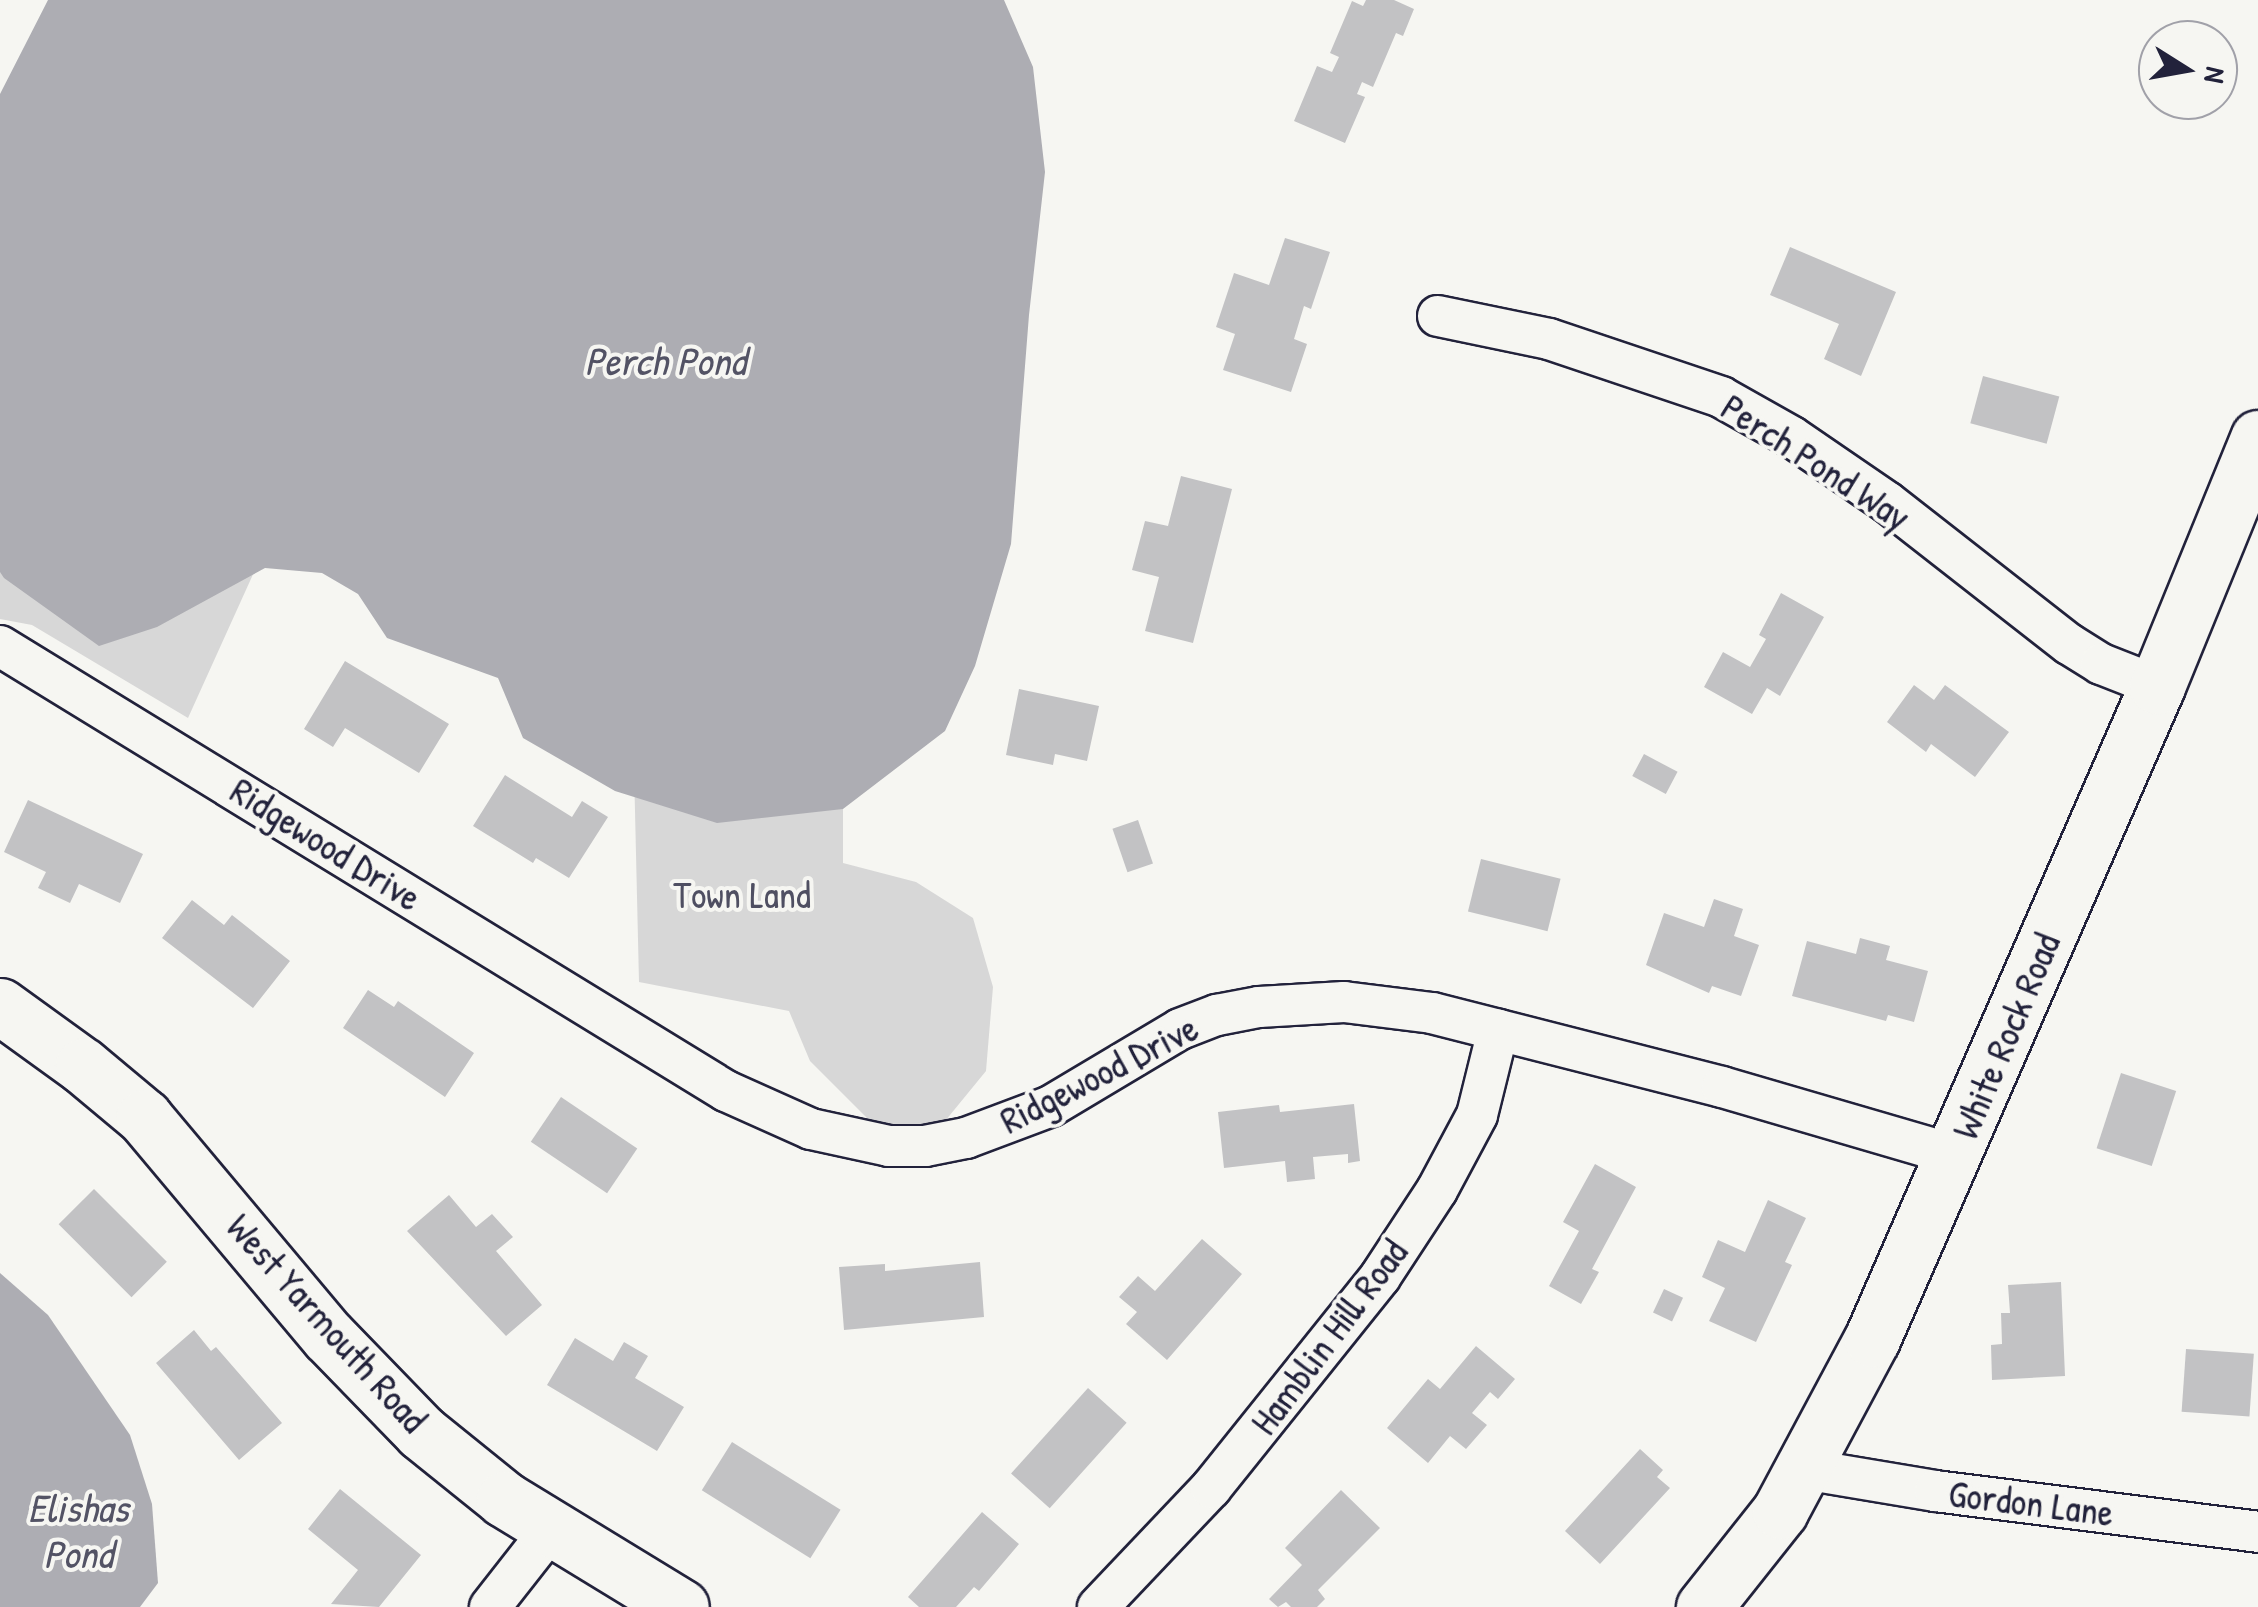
<!DOCTYPE html>
<html>
<head>
<meta charset="utf-8">
<style>
	body { margin:0 }
	#map { position:relative; width:2258px; height:1607px; overflow:hidden; background:#f6f6f2; font-family:"Patrick Hand",sans-serif }
	div>[style] { position:absolute }
	[style*='--x'] { left:calc(var(--x)*1px); top:calc(var(--y)*1px); width:calc(var(--w)*1px); rotate:calc(var(--a)*1deg) }
	.green>* { inset:0; background:#d7d7d7 }
	.water>* { inset:0; background:#adadb3 }
	.building>* { inset:0; background:#c2c2c4; transform-origin:0 0 }
	.roads { filter:drop-shadow(2px 0 #22223b) drop-shadow(-2px 0 #22223b) drop-shadow(0 2px #22223b) drop-shadow(0 -2px #22223b) }
	.street>* { height:40px; margin:-20px; padding:0 20px; transform-origin:20px; border-radius:20px; background:#f6f6f2 }
	.secondary>* { height:55px; margin:-27.5px; padding:0 27.5px; transform-origin:27.5px; border-radius:27.5px; background:#f6f6f2 }
	span { translate:-50% -50%; white-space:nowrap; text-align:center; line-height:1.15; -webkit-text-stroke:8px #f6f6f2; paint-order:stroke }
	.street-label { font-size:38px; color:#22223b }
	.park-label { font-size:38px; color:#4f4f62 }
	.water-label { font-size:40px; color:#535365; font-style:italic }
	.north { position:absolute; left:2138px; top:20px; width:100px; height:100px; box-sizing:border-box; background:#f6f6f2; border:2px solid #a1a1a9; border-radius:50%; rotate:101deg; font-size:28px; font-weight:700; line-height:40px; text-align:center; color:#22223b }
	.north::after { content:''; display:block; margin:auto; width:35px; height:45px; background:#22223b; clip-path:polygon(50% 0,100% 100%,50% 72%,0 100%) }
</style>
</head>
<body>
<div id="map">
	<div class="green">
		<div style="clip-path:polygon(0 395px,260px 559px,188px 718px,32px 625px,0 619px)"></div>
		<div style="clip-path:polygon(632px 683px,836px 809px,843px 809px,843px 863px,916px 882px,973px 918px,993px 987px,986px 1071px,941px 1126px,884px 1135px,810px 1061px,789px 1011px,639px 982px)"></div>
	</div>
	<div class="water">
		<div style="clip-path:polygon(48px 0,1004px 0,1033px 67px,1045px 172px,1029px 315px,1011px 544px,975px 666px,945px 731px,843px 809px,717px 823px,615px 791px,523px 738px,498px 678px,387px 638px,358px 594px,322px 573px,265px 568px,157px 627px,99px 646px,4px 578px,0 572px,0 94px)"></div>
		<div style="clip-path:polygon(0 1273px,48px 1315px,130px 1435px,152px 1504px,158px 1583px,140px 1607px,0 1607px)"></div>
	</div>
	<div class="building">
		<div style="clip-path:polygon(1366px 0,1394px 0,1414px 9px,1403px 36px,1396px 33px,1373px 87px,1362px 82px,1357px 94px,1365px 97px,1345px 143px,1294px 121px,1317px 66px,1332px 72px,1339px 57px,1330px 53px,1352px 1px,1363px 6px)"></div>
		<div style="clip-path:polygon(1285px 238px,1330px 252px,1311px 309px,1304px 306px,1294px 339px,1307px 344px,1291px 392px,1223px 370px,1235px 334px,1216px 327px,1234px 273px,1269px 285px)"></div>
		<div style="clip-path:polygon(1790px 247px,1896px 292px,1861px 376px,1824px 359px,1839px 324px,1770px 295px)"></div>
		<div style="left:1983px;top:376px;width:79px;height:49px;rotate:15deg"></div>
		<div style="clip-path:polygon(1181px 476px,1232px 489px,1193px 643px,1145px 631px,1159px 577px,1132px 570px,1145px 521px,1168px 526px)"></div>
		<div style="clip-path:polygon(1781px 593px,1824px 617px,1780px 696px,1767px 688px,1752px 714px,1704px 687px,1723px 652px,1750px 667px,1766px 639px,1759px 635px)"></div>
		<div style="clip-path:polygon(345px 661px,449px 724px,419px 773px,345px 728px,333px 747px,304px 729px)"></div>
		<div style="clip-path:polygon(1914px 685px,1934px 700px,1945px 685px,2009px 732px,1975px 777px,1931px 744px,1926px 752px,1887px 722px)"></div>
		<div style="clip-path:polygon(1019px 689px,1099px 706px,1087px 761px,1055px 754px,1053px 765px,1006px 755px)"></div>
		<div style="left:1644px;top:754px;width:38px;height:25px;rotate:28deg"></div>
		<div style="clip-path:polygon(505px 775px,572px 817px,582px 801px,608px 817px,569px 878px,536px 858px,533px 863px,473px 826px)"></div>
		<div style="clip-path:polygon(28px 800px,143px 854px,120px 903px,79px 884px,70px 903px,38px 888px,46px 872px,4px 852px)"></div>
		<div style="left:1138px;top:820px;width:46px;height:27px;rotate:71deg"></div>
		<div style="left:1481px;top:859px;width:82px;height:54px;rotate:14deg"></div>
		<div style="clip-path:polygon(1714px 899px,1743px 909px,1734px 936px,1759px 945px,1741px 996px,1712px 986px,1709px 993px,1646px 965px,1664px 913px,1704px 927px)"></div>
		<div style="clip-path:polygon(192px 900px,224px 925px,232px 915px,290px 961px,253px 1008px,162px 938px)"></div>
		<div style="clip-path:polygon(1860px 938px,1890px 946px,1886px 960px,1928px 971px,1914px 1022px,1888px 1015px,1886px 1021px,1792px 996px,1807px 941px,1856px 954px)"></div>
		<div style="clip-path:polygon(368px 990px,394px 1007px,398px 1001px,474px 1053px,445px 1097px,343px 1028px)"></div>
		<div style="left:2121px;top:1073px;width:58px;height:79px;rotate:18deg"></div>
		<div style="left:561px;top:1097px;width:92px;height:54px;rotate:34deg"></div>
		<div style="clip-path:polygon(1354px 1104px,1360px 1161px,1348px 1163px,1348px 1154px,1313px 1157px,1315px 1179px,1287px 1182px,1285px 1161px,1224px 1168px,1218px 1112px,1279px 1105px,1280px 1112px)"></div>
		<div style="clip-path:polygon(1595px 1164px,1636px 1187px,1592px 1269px,1599px 1272px,1581px 1304px,1549px 1286px,1579px 1231px,1563px 1222px)"></div>
		<div style="left:94px;top:1189px;width:103px;height:50px;rotate:45deg"></div>
		<div style="clip-path:polygon(449px 1195px,476px 1227px,492px 1214px,513px 1237px,496px 1251px,542px 1305px,506px 1336px,407px 1231px)"></div>
		<div style="clip-path:polygon(1768px 1200px,1806px 1218px,1785px 1262px,1792px 1265px,1756px 1342px,1709px 1321px,1725px 1288px,1702px 1277px,1718px 1240px,1745px 1252px)"></div>
		<div style="clip-path:polygon(1202px 1239px,1242px 1274px,1167px 1360px,1126px 1324px,1137px 1312px,1119px 1297px,1138px 1276px,1155px 1291px)"></div>
		<div style="clip-path:polygon(980px 1262px,984px 1317px,844px 1330px,839px 1267px,885px 1264px,885px 1271px)"></div>
		<div style="clip-path:polygon(2061px 1282px,2065px 1376px,1992px 1380px,1991px 1345px,2002px 1344px,2001px 1313px,2010px 1313px,2008px 1285px)"></div>
		<div style="left:1664px;top:1289px;width:21px;height:26px;rotate:25deg"></div>
		<div style="clip-path:polygon(194px 1330px,211px 1351px,216px 1347px,282px 1423px,239px 1460px,156px 1363px)"></div>
		<div style="clip-path:polygon(575px 1338px,613px 1361px,624px 1342px,648px 1356px,635px 1378px,684px 1407px,657px 1451px,547px 1385px)"></div>
		<div style="clip-path:polygon(1476px 1346px,1515px 1379px,1498px 1399px,1490px 1392px,1472px 1413px,1487px 1425px,1466px 1449px,1450px 1436px,1428px 1463px,1387px 1428px,1428px 1379px,1440px 1389px)"></div>
		<div style="left:2186px;top:1349px;width:68px;height:63px;rotate:4deg"></div>
		<div style="left:1088px;top:1388px;width:52px;height:115px;rotate:42deg"></div>
		<div style="left:732px;top:1442px;width:128px;height:57px;rotate:32deg"></div>
		<div style="clip-path:polygon(1640px 1449px,1663px 1470px,1657px 1477px,1670px 1488px,1600px 1564px,1565px 1531px)"></div>
		<div style="clip-path:polygon(340px 1489px,421px 1555px,379px 1607px,331px 1604px,358px 1570px,308px 1529px)"></div>
		<div style="clip-path:polygon(1341px 1490px,1380px 1528px,1318px 1590px,1325px 1599px,1317px 1607px,1291px 1607px,1286px 1602px,1278px 1607px,1269px 1599px,1302px 1565px,1285px 1548px)"></div>
		<div style="clip-path:polygon(982px 1512px,1019px 1544px,979px 1591px,974px 1587px,956px 1607px,919px 1607px,908px 1597px)"></div>
	</div>
	<div class="roads">
		<div class="street">
			<div style="--x:1438;--y:316;--w:113;--a:11.7"></div>
			<div style="--x:1549;--y:339;--w:182;--a:18.6"></div>
			<div style="--x:1721;--y:397;--w:81;--a:29.4"></div>
			<div style="--x:1792;--y:437;--w:115;--a:34.4"></div>
			<div style="--x:1887;--y:502;--w:231;--a:38"></div>
			<div style="--x:2069;--y:644;--w:38;--a:32"></div>
			<div style="--x:2101;--y:664;--w:60;--a:21.4"></div>
			<div style="--x:0;--y:646;--w:852;--a:31.51"></div>
			<div style="--x:726;--y:1091;--w:93;--a:24.1"></div>
			<div style="--x:811;--y:1129;--w:80;--a:12.3"></div>
			<div style="--x:889;--y:1146;--w:36;--a:0"></div>
			<div style="--x:925;--y:1146;--w:42;--a:-11"></div>
			<div style="--x:966;--y:1138;--w:91;--a:-20.6"></div>
			<div style="--x:1051;--y:1106;--w:150;--a:-30.8"></div>
			<div style="--x:1180;--y:1029;--w:40;--a:-21"></div>
			<div style="--x:1217;--y:1015;--w:43;--a:-10.8"></div>
			<div style="--x:1259;--y:1007;--w:85;--a:-3.4"></div>
			<div style="--x:1344;--y:1002;--w:89;--a:7.1"></div>
			<div style="--x:1432;--y:1013;--w:299;--a:14.3"></div>
			<div style="--x:1722;--y:1087;--w:243;--a:16.3"></div>
			<div style="--x:1804;--y:1469;--w:133;--a:9.5"></div>
			<div style="--x:1935;--y:1491;--w:326;--a:7.2"></div>
			<div style="--x:490;--y:1607;--w:100;--a:-51.9"></div>
			<div style="--x:1098;--y:1607;--w:164;--a:-46.5"></div>
			<div style="--x:1211;--y:1488;--w:270;--a:-51.3"></div>
			<div style="--x:1380;--y:1277;--w:104;--a:-56.8"></div>
			<div style="--x:1437;--y:1190;--w:85;--a:-61.9"></div>
			<div style="--x:1477;--y:1115;--w:88;--a:-76.1"></div>
		</div>
		<div class="secondary">
			<div style="--x:0;--y:1006;--w:102;--a:35.9"></div>
			<div style="--x:83;--y:1066;--w:80;--a:39.9"></div>
			<div style="--x:144;--y:1117;--w:286;--a:50"></div>
			<div style="--x:328;--y:1336;--w:134;--a:45.9"></div>
			<div style="--x:421;--y:1432;--w:107;--a:38.9"></div>
			<div style="--x:504;--y:1499;--w:207;--a:31.4"></div>
			<div style="--x:1704;--y:1607;--w:122;--a:-51.6"></div>
			<div style="--x:1780;--y:1511;--w:195;--a:-61.9"></div>
			<div style="--x:1872;--y:1339;--w:712;--a:-66.42"></div>
			<div style="--x:2157;--y:686;--w:268;--a:-67.8"></div>
		</div>
	</div>
	<div class="street-label">
		<span style="left:1816px;top:462px;rotate:33deg">Perch Pond Way</span>
		<span style="left:326px;top:844px;rotate:32deg">Ridgewood Drive</span>
		<span style="left:2006px;top:1036px;rotate:-67deg">White Rock Road</span>
		<span style="left:1099px;top:1074px;rotate:-27deg">Ridgewood Drive</span>
		<span style="left:327px;top:1323px;rotate:48deg">West Yarmouth Road</span>
		<span style="left:1329px;top:1337px;rotate:-53deg">Hamblin Hill Road</span>
		<span style="left:2031px;top:1503px;rotate:7deg">Gordon Lane</span>
	</div>
	<div class="park-label">
		<span style="left:742px;top:895px">Town Land</span>
	</div>
	<div class="water-label">
		<span style="left:665px;top:360px">Perch Pond</span>
		<span style="left:78px;top:1530px">Elishas<br>Pond</span>
	</div>
	<div class="north">N</div>
</div>
</body>
</html>
